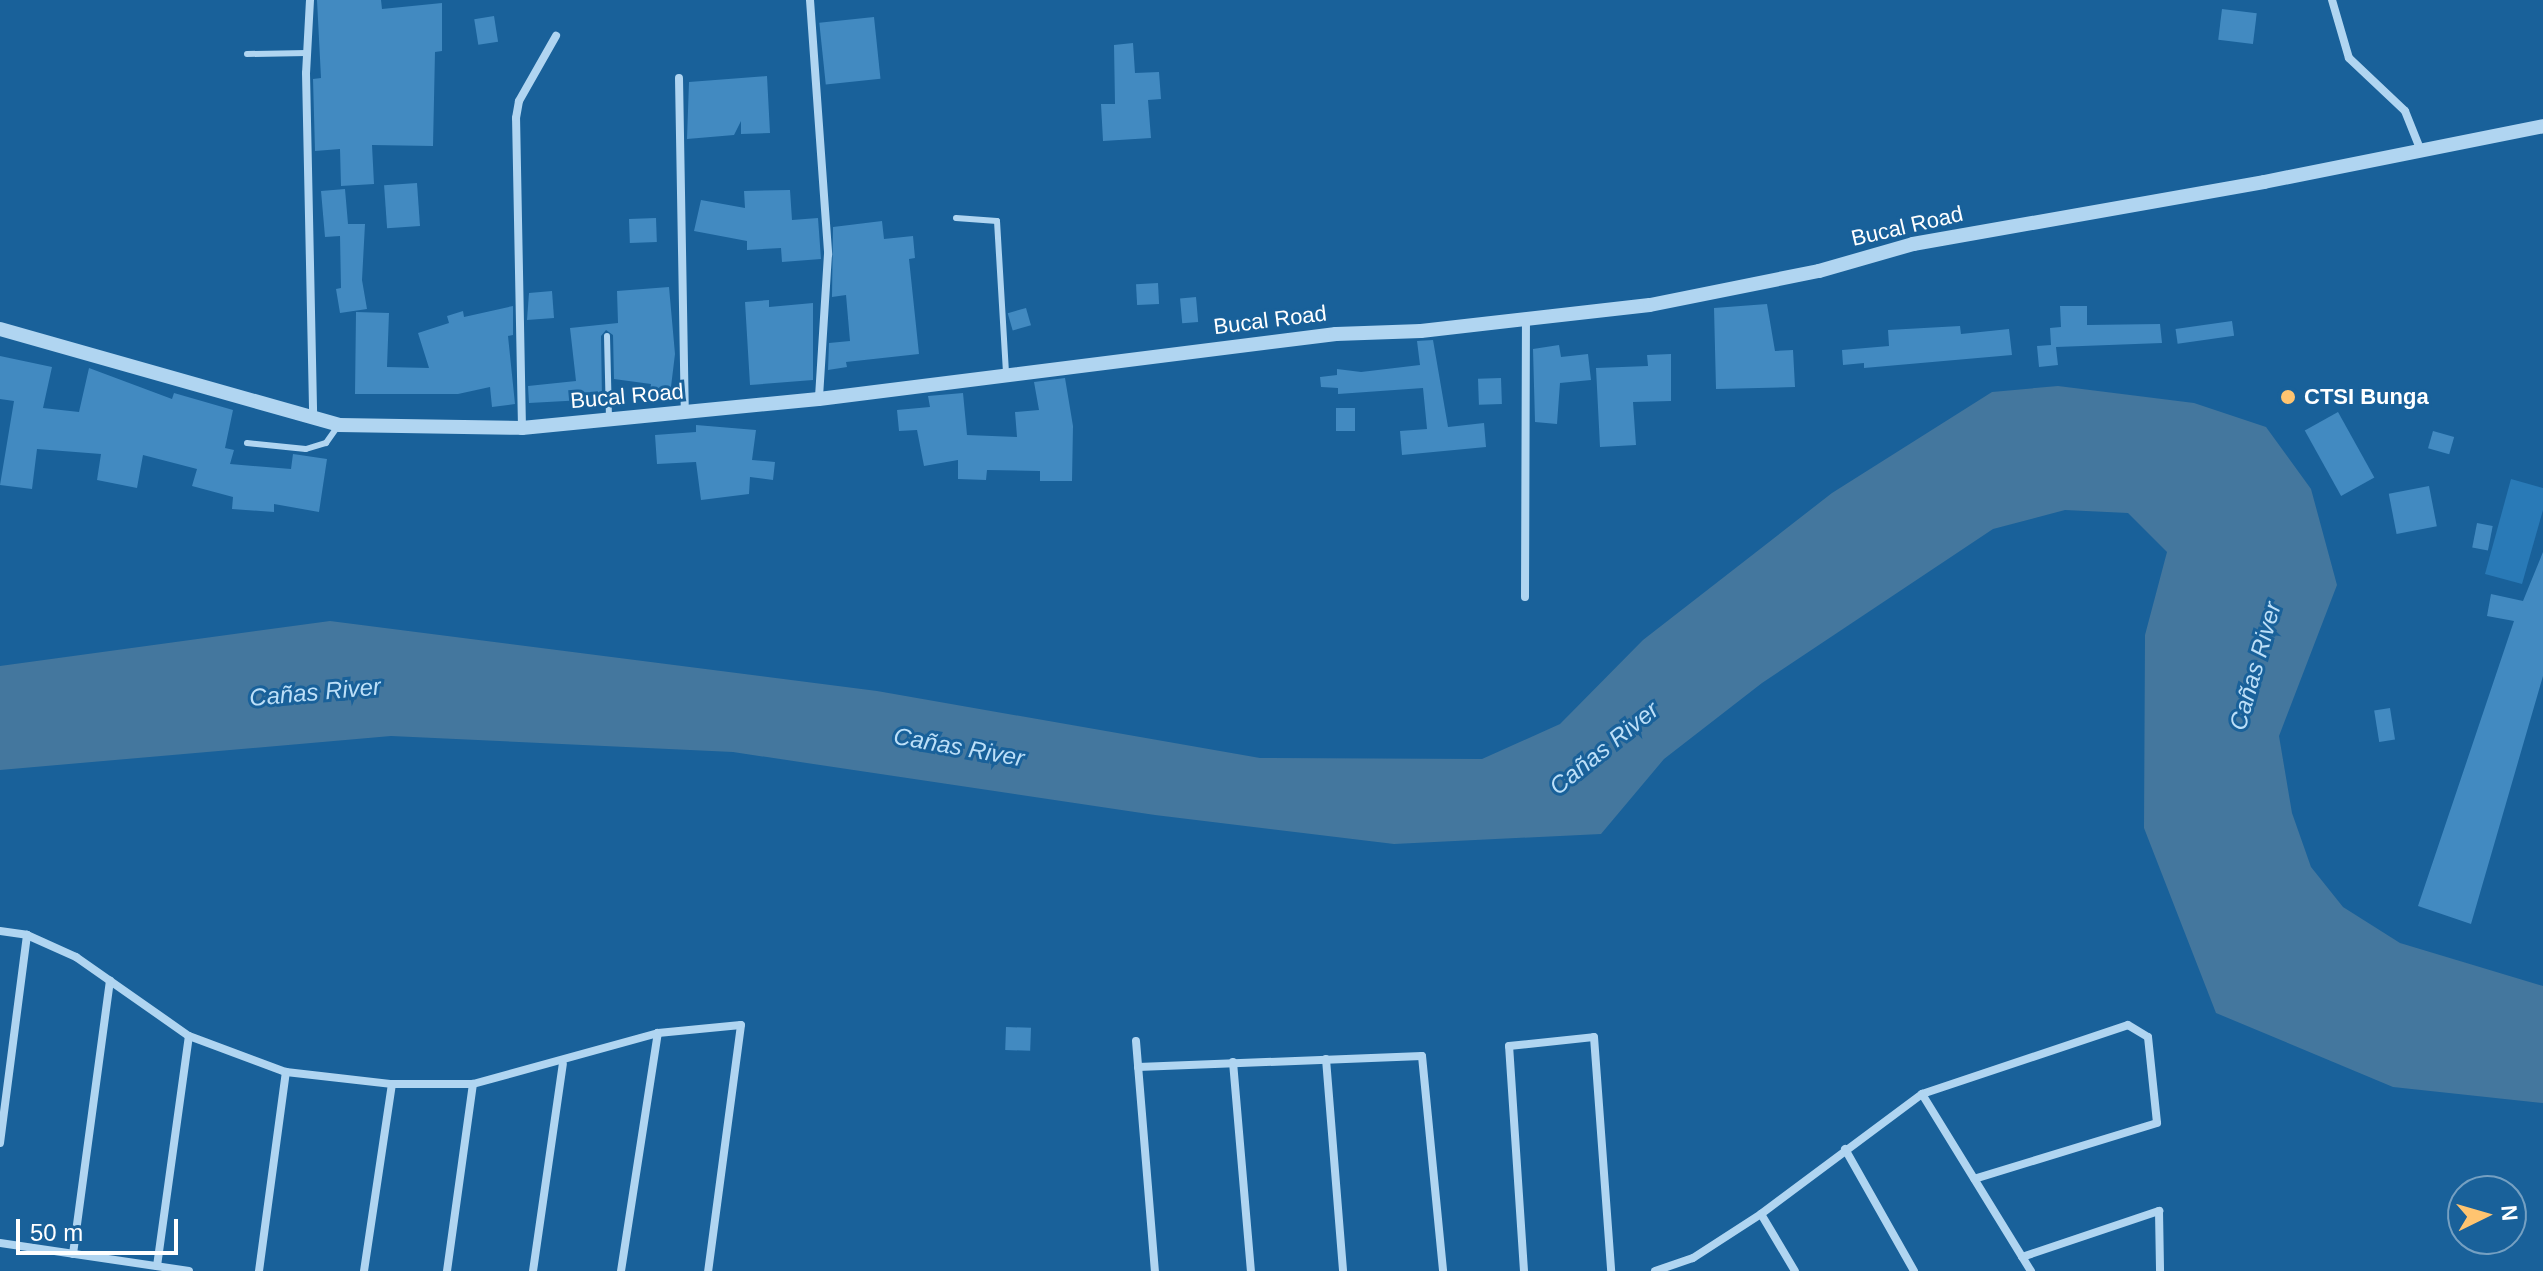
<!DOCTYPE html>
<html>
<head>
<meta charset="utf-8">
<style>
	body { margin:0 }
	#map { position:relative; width:2543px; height:1271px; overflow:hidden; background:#19619a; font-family:Arial,sans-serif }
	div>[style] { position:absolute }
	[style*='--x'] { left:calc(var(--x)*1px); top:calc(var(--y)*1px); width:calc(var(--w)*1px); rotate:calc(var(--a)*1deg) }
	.green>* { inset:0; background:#297ab7 }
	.water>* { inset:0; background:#44779e }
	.building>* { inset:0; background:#428ac1; transform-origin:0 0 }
	.service>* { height:6px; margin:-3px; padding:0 3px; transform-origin:3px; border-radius:3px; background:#b0d5f1 }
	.minor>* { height:8px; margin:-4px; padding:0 4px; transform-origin:4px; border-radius:4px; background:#b0d5f1 }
	.tertiary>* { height:14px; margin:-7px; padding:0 7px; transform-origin:7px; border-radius:7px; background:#b0d5f1 }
	.dots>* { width:22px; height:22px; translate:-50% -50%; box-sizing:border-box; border:4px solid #19619a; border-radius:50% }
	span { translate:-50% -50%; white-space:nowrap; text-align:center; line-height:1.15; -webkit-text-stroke:6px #19619a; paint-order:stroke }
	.street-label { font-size:22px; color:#fff }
	.poi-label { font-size:22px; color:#fff; font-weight:700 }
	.left { translate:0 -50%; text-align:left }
	.water-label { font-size:24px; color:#bcdff8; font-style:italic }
	.north { position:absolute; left:2447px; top:1175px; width:80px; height:80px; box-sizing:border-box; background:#19619a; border:2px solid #75a0c2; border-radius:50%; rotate:85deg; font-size:22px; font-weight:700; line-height:32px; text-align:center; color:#fff }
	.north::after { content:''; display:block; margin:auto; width:28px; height:36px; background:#ffc470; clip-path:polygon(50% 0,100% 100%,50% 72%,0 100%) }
	.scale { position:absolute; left:16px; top:1219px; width:162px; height:36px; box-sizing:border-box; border:4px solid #fff; border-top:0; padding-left:10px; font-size:24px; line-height:28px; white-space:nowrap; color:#fff; -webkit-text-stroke:6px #19619a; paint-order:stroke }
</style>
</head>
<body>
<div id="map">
	<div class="green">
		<div style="clip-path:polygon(2511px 479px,2543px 488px,2543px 510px,2522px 584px,2485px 574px)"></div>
	</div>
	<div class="water">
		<div style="clip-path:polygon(2058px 386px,2194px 403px,2266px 427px,2311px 489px,2337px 585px,2279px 736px,2292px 813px,2311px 867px,2343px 907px,2400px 943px,2543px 986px,2543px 1103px,2393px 1087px,2216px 1013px,2144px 828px,2145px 635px,2167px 552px,2128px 513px,2065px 510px,1993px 529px,1762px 683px,1664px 759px,1601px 834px,1394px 844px,1155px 815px,733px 752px,391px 736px,0 770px,0 666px,330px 621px,877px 691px,1260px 758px,1482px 759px,1560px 724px,1643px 640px,1832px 493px,1992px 392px)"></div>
	</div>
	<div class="building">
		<div style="clip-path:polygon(317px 0,381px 0,382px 9px,442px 3px,442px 51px,435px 52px,433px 146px,372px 145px,374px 184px,341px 186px,340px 149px,315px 151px,313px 79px,321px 78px)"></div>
		<div style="left:2222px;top:9px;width:35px;height:31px;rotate:7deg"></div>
		<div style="left:494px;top:16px;width:26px;height:20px;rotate:81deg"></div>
		<div style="left:874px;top:17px;width:62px;height:55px;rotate:84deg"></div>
		<div style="clip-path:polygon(1133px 43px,1135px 73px,1159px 72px,1161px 99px,1148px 100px,1151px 138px,1103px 141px,1101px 104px,1115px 104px,1114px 45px)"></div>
		<div style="clip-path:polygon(767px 76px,770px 133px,741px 134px,741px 121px,734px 135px,687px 139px,689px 82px)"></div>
		<div style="left:417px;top:183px;width:43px;height:33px;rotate:86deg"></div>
		<div style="clip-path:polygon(345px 189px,348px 224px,365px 224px,362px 280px,367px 309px,340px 313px,336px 289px,341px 288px,340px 236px,325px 237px,321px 191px)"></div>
		<div style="clip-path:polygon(790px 190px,792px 220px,818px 218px,821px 259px,782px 262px,781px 248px,747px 250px,747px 241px,694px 231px,701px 200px,745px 208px,744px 191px)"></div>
		<div style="left:656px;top:218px;width:24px;height:27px;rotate:88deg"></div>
		<div style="clip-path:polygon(882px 221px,884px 239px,913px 236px,915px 258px,909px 259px,919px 354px,846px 362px,847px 367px,828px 370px,829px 343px,850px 341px,846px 295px,832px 297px,833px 227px)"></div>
		<div style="left:1158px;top:283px;width:21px;height:22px;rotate:87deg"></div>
		<div style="clip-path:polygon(669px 287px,675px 354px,670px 395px,650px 392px,651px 384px,614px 379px,613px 335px,606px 330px,601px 336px,602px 399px,529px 403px,528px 386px,576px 381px,570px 328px,618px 323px,617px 291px)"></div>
		<div style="clip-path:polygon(552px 291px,554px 318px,527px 320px,529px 293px)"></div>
		<div style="left:1196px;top:297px;width:25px;height:16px;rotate:85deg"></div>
		<div style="clip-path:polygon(769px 300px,769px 307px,813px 303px,813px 380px,750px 385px,745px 302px)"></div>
		<div style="clip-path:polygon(1767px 304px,1775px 351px,1793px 350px,1795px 387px,1716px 389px,1714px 308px)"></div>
		<div style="clip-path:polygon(513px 306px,513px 335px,508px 336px,515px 404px,492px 407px,490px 387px,458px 394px,355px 394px,356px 312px,389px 313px,387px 367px,429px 368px,418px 333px,449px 323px,447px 316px,463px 311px,464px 317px)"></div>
		<div style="clip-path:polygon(2060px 306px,2087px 306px,2087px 325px,2160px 324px,2162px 343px,2056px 347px,2058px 365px,2039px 367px,2037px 346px,2051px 345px,2050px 328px,2061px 327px)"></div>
		<div style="left:1026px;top:308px;width:18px;height:19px;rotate:74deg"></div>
		<div style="left:2232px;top:321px;width:15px;height:57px;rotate:82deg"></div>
		<div style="clip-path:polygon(1960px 326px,1961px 334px,2009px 329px,2012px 355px,1864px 368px,1864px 363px,1843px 365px,1842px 350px,1889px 346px,1888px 330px)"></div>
		<div style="clip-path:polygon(1433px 340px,1448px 427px,1484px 423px,1486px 447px,1402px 455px,1400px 431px,1427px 429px,1423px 388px,1338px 394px,1338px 388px,1321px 387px,1320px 377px,1337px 375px,1337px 369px,1361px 372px,1420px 365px,1417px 341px)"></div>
		<div style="clip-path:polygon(1559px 345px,1561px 357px,1588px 354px,1591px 380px,1560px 383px,1557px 424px,1535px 422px,1533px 349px)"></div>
		<div style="clip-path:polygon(1671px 354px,1671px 401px,1633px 402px,1636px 445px,1600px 447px,1596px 368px,1648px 366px,1647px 355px)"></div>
		<div style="clip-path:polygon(0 356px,52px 367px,43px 408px,79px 412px,89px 368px,172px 399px,174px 393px,233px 410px,225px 448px,234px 450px,230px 464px,291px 469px,293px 454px,327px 459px,319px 512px,274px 504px,274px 512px,232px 509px,233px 497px,192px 486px,197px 469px,143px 455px,137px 488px,97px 480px,101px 454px,37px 449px,32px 489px,0 485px,14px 401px,0 399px)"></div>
		<div style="clip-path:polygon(1065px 378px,1073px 426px,1072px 481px,1040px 481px,1040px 471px,987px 470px,986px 480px,958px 479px,958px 460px,924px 466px,917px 430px,899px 431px,897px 410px,930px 407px,928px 396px,963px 393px,967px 435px,1017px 437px,1015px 412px,1039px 410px,1034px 382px)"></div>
		<div style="left:1501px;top:378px;width:26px;height:23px;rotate:88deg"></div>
		<div style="left:1336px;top:408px;width:19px;height:23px"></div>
		<div style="left:2338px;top:412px;width:75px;height:38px;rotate:61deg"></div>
		<div style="clip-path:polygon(696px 425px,756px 430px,752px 460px,775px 462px,773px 480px,750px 477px,749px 494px,701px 500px,696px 462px,657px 464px,655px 435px,696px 432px)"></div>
		<div style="left:2433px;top:431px;width:22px;height:18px;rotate:16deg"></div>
		<div style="left:2429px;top:486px;width:41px;height:41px;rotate:79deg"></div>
		<div style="left:2477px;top:523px;width:16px;height:25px;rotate:11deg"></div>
		<div style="clip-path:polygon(2543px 552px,2543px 676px,2471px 924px,2418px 906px,2514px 621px,2487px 616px,2491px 594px,2523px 601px)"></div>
		<div style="left:2390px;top:708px;width:32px;height:16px;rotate:81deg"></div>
		<div style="left:1006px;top:1027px;width:25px;height:23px;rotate:2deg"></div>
	</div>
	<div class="service">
		<div style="--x:247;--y:54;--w:60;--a:-1"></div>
		<div style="--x:956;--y:218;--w:41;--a:4.2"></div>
		<div style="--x:997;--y:221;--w:152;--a:86.6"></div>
		<div style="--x:607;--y:336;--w:84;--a:88.6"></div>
		<div style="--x:247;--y:443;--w:59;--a:5.8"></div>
		<div style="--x:306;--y:449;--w:21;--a:-17"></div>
		<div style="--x:326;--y:443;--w:19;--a:-55"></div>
	</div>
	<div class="minor">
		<div style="--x:310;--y:0;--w:73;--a:93.1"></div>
		<div style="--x:306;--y:73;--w:345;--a:88.8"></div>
		<div style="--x:810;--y:0;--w:255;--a:85.9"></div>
		<div style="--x:828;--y:254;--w:145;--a:93.6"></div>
		<div style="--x:2332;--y:0;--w:60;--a:73.7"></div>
		<div style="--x:2349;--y:58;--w:77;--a:43.4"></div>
		<div style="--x:2405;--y:111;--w:43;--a:68.2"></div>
		<div style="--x:679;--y:78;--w:335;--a:89"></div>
		<div style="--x:522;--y:428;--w:310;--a:-91.1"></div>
		<div style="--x:516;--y:118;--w:17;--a:-80"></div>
		<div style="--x:519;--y:101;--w:75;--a:-60.4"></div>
		<div style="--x:1525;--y:597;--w:278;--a:-89.8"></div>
		<div style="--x:0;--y:931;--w:27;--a:8"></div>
		<div style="--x:27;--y:935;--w:54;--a:24.2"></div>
		<div style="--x:76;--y:957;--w:138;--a:35"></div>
		<div style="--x:189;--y:1036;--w:103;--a:20.4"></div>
		<div style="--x:286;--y:1072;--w:107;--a:6.5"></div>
		<div style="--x:392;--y:1084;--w:81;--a:0"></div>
		<div style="--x:473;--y:1084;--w:192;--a:-15.4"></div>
		<div style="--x:658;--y:1033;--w:83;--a:-5.5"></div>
		<div style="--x:741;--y:1025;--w:248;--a:97.6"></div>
		<div style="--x:1136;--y:1041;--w:231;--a:85.3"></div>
		<div style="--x:1326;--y:1059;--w:213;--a:85.4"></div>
		<div style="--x:1233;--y:1062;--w:210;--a:85.1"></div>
		<div style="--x:1138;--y:1067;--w:284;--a:-2.2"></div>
		<div style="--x:1422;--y:1056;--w:216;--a:84.4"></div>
		<div style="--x:1922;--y:1094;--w:208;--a:58.4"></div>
		<div style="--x:0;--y:1143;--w:210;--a:-82.6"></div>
		<div style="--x:1845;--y:1149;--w:140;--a:60.5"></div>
		<div style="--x:1761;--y:1214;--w:66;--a:59.2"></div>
		<div style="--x:0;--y:1243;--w:191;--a:8.4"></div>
		<div style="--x:73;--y:1254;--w:276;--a:-82.3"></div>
		<div style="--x:2022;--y:1257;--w:145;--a:-18.6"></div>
		<div style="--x:2159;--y:1211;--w:60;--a:89"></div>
		<div style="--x:157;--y:1266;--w:232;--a:-82.1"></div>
		<div style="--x:259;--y:1271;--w:201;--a:-82.3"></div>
		<div style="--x:364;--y:1271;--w:189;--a:-81.5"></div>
		<div style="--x:447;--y:1271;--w:189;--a:-82.1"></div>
		<div style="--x:533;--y:1271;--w:209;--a:-81.8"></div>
		<div style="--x:621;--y:1271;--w:241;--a:-81.2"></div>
		<div style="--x:1524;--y:1271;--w:225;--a:-93.8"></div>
		<div style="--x:1509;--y:1046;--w:85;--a:-6"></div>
		<div style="--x:1594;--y:1037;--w:235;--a:85.8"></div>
		<div style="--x:1655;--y:1271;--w:40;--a:-18.9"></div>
		<div style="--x:1693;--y:1258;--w:81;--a:-32.9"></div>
		<div style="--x:1761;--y:1214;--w:201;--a:-36.7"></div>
		<div style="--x:1922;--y:1094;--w:217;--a:-18.5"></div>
		<div style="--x:2128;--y:1025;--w:23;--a:31"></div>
		<div style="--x:2148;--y:1037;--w:86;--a:84"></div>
		<div style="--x:2157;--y:1123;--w:191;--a:163"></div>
	</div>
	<div class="tertiary">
		<div style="--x:0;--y:329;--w:352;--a:15.8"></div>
		<div style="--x:339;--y:425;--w:183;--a:0.9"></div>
		<div style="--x:522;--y:428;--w:298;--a:-5.6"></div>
		<div style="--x:819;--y:399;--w:521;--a:-7.17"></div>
		<div style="--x:1336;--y:334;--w:85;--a:-2"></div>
		<div style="--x:1421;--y:331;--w:230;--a:-6.5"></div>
		<div style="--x:1650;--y:305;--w:172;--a:-11.4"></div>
		<div style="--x:1819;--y:271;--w:98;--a:-16"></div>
		<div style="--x:1913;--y:244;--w:356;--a:-10"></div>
		<div style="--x:2264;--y:182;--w:285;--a:-11.3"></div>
	</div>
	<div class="dots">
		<div style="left:2288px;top:397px;background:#ffc470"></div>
	</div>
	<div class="street-label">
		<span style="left:1907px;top:226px;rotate:-13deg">Bucal Road</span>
		<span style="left:1270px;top:320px;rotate:-7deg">Bucal Road</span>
		<span style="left:627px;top:396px;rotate:-5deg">Bucal Road</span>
	</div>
	<div class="poi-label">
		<span class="left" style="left:2304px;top:397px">CTSI Bunga</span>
	</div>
	<div class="water-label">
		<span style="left:2255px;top:666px;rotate:-74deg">Cañas River</span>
		<span style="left:315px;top:692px;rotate:-5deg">Cañas River</span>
		<span style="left:959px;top:747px;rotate:10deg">Cañas River</span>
		<span style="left:1604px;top:748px;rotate:-39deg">Cañas River</span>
	</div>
	<div class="north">N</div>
	<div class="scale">50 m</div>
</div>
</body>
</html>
